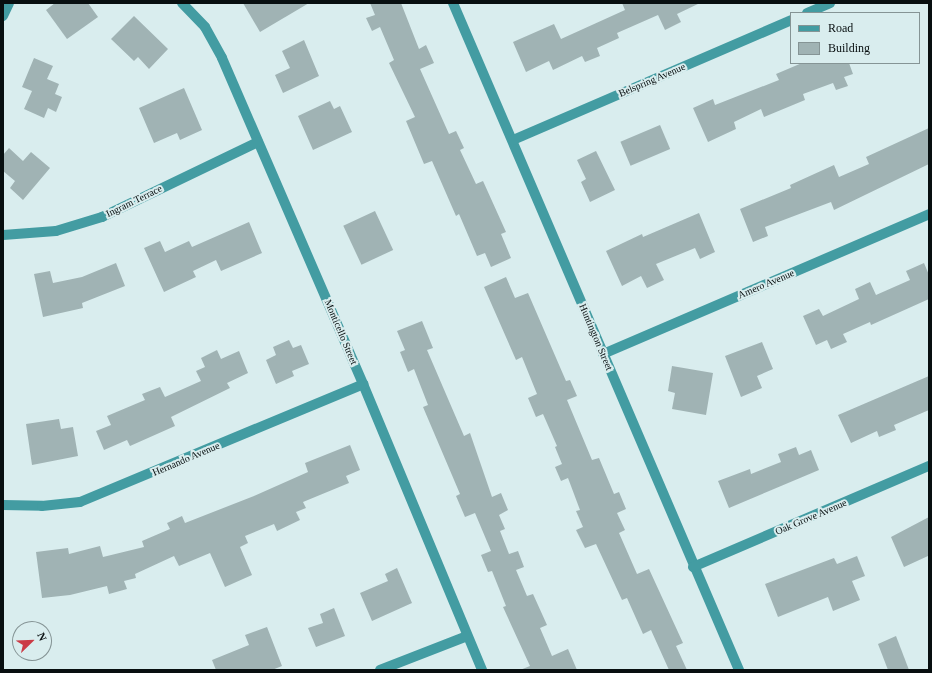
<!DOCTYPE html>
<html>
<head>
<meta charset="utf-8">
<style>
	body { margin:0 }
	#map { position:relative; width:932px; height:673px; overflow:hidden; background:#d9edee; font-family:Georgia,serif }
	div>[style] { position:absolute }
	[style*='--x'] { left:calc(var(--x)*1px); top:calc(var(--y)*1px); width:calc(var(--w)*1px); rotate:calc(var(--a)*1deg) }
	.building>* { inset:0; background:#a0b3b4; transform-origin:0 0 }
	.minor>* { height:10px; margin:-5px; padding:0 5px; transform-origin:5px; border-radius:5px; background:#439ca2 }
	.tertiary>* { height:10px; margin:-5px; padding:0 5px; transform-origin:5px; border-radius:5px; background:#439ca2 }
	span { translate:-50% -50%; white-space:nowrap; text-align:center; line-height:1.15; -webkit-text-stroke:4px #d9edee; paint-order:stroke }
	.street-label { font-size:10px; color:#080f10 }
	.frame { position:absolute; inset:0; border:4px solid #080f10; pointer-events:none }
	.legend { position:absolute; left:790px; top:12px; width:130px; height:52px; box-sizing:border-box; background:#d9edee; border:1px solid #859495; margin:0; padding:5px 7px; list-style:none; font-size:12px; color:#080f10 }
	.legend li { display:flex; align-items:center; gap:8px; height:20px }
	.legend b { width:20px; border:1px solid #859495 }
	.north { position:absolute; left:12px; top:621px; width:40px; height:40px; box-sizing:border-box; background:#d9edee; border:1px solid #859495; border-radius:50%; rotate:67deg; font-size:11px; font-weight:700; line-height:16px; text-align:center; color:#080f10 }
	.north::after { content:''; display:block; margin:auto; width:14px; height:18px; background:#cb3b46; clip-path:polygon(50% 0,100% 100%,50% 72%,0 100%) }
</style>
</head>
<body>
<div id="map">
	<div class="building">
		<div style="clip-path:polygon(55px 3px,88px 3px,98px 17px,67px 39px,46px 10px)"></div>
		<div style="clip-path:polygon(243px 3px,309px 3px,260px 32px)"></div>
		<div style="clip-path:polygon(370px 3px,401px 3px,419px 49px,426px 45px,434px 63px,420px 69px,449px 134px,456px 131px,464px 148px,460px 150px,476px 184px,483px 181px,506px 232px,501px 234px,511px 258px,491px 267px,485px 253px,477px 256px,459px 214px,456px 216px,432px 161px,424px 164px,406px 121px,415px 117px,389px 63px,394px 60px,380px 27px,372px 31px,366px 18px,375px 15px)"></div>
		<div style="clip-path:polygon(622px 3px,700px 3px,677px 14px,681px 22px,665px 30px,658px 15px,617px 33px,619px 38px,597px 48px,600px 56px,585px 62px,582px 56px,553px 70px,549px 61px,526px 72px,513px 42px,554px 24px,561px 39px,625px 10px)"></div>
		<div style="clip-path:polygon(134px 16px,168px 49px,149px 69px,138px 57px,134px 61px,111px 39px)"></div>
		<div style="clip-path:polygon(304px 40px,319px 76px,283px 93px,275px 75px,290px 68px,282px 51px)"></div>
		<div style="clip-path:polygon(34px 58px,53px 66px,47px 79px,59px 84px,55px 94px,62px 97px,56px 112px,48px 108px,44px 118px,24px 109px,32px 91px,22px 87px)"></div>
		<div style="clip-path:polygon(802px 63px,849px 63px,853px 74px,844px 77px,848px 86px,836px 90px,833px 83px,803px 94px,805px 100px,764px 117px,761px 109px,734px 122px,736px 129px,708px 142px,693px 108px,713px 99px,715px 105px,779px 80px,776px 74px)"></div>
		<div style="clip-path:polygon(184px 88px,202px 130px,180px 140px,177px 133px,154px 143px,139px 108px)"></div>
		<div style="clip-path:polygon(330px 101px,334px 109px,340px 106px,352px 132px,313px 150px,298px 116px)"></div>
		<div style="left:660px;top:125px;width:26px;height:43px;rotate:67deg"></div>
		<div style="clip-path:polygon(929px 128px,929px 164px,834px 210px,831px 202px,765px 227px,768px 236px,753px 242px,740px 209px,791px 188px,790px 185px,834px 165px,839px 177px,869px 164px,866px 157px)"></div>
		<div style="clip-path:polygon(9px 148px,23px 161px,31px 152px,50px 168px,23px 200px,10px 188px,15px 181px,3px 171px,3px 155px)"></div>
		<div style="clip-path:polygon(596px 151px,615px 190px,590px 202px,581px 182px,586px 179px,577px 160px)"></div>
		<div style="left:375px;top:211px;width:43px;height:35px;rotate:65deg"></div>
		<div style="clip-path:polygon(699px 213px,715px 252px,700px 259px,695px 248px,656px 264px,664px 280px,647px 288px,641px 276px,622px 286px,606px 251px,642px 234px,643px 237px)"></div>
		<div style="clip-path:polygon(249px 222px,262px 253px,221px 271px,216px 260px,193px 271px,196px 277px,164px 292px,144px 248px,160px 241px,165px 252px,189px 241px,192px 247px)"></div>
		<div style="clip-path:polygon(116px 263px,125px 286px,82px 303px,83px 308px,43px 317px,34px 274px,50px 271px,53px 283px,82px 277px)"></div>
		<div style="clip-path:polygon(924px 263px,929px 275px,929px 299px,871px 325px,870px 322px,843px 334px,847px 342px,831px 349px,827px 340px,816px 345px,803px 316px,819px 309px,823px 316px,859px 299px,855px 289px,870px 282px,876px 295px,910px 280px,906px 271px)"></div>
		<div style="clip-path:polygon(506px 277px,515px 298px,528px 293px,566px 381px,570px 380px,577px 396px,567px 400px,592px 460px,599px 458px,614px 494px,619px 492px,626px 509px,617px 513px,625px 530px,619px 533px,637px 574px,649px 569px,683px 643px,676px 646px,687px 670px,669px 670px,651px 630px,643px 634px,627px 598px,622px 600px,596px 544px,585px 548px,576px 530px,583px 527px,576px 511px,580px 510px,568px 478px,561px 481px,555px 467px,562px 464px,555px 447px,557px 446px,543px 414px,536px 417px,528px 398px,537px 394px,522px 357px,516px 360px,484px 287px)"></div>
		<div style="clip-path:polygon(422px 321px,433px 348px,427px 350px,464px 436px,470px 433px,492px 497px,501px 493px,508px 510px,499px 515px,505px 529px,500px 531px,509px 554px,518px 551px,524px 567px,516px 570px,527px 596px,533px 594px,547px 625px,540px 628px,552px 656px,568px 649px,577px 670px,520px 670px,530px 666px,503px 607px,506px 606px,492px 571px,488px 572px,481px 555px,491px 551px,475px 513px,465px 517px,456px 496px,460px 494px,423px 407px,428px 405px,414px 369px,408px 372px,400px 352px,405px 350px,397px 331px)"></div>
		<div style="clip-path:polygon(289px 340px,293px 348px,301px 345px,309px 364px,292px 371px,294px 376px,276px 384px,266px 360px,276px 355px,273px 347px)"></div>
		<div style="clip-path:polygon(762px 342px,773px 369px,757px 376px,762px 388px,741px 397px,725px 356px)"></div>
		<div style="clip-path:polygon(217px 350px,221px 359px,239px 351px,248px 373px,227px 383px,230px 388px,171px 417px,175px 426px,130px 446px,127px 440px,104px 450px,96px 431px,111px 425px,107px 416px,145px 400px,142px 394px,160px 387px,165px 397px,201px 381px,196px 371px,205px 367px,201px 358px)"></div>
		<div style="clip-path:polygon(672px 366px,713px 373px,706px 415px,672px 409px,675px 393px,668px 391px)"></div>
		<div style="clip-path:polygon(929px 376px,929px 410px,894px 425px,896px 430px,879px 437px,877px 431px,851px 443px,838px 415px)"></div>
		<div style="clip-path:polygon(59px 419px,61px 429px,73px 427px,78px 456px,32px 465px,26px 424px)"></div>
		<div style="clip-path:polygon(350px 445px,360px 470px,346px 476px,349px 483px,303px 502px,306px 508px,296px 512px,300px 520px,277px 531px,274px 524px,245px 536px,248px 543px,240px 547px,252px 575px,225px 587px,210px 553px,179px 566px,174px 556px,135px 574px,136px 578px,124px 581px,127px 589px,109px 594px,107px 586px,70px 595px,42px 598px,36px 552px,68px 548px,69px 554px,100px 546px,103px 557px,144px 547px,142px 541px,170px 529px,167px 523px,182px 516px,185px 523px,254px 496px,308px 472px,305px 463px)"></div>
		<div style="clip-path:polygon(796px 447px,799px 455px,811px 450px,819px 470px,729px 508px,718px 481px,750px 469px,751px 474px,781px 462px,778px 454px)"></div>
		<div style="clip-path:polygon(929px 517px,929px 558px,928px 556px,904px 567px,891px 537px)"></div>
		<div style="clip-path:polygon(857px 556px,865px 576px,852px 581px,860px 600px,833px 611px,828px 597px,778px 617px,765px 584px,834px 558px,837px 564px)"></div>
		<div style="clip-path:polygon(397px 568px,412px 603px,372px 621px,360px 593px,388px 581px,385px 574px)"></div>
		<div style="clip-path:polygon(334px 608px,345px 636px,316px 647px,308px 628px,323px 623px,320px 614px)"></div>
		<div style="clip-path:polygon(267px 627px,282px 666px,272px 670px,216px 670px,212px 660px,249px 645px,245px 635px)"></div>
		<div style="clip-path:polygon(896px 636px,909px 670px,888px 670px,878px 644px)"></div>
	</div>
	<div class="minor">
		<div style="--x:182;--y:3;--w:33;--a:46"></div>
		<div style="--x:205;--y:27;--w:35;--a:61"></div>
		<div style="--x:222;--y:58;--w:355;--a:66.6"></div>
		<div style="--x:363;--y:384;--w:310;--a:67.4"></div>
		<div style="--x:453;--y:3;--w:726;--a:66.79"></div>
		<div style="--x:807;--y:13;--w:25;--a:-23"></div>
		<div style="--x:513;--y:140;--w:303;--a:-23.3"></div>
		<div style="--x:3;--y:235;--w:53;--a:-4.3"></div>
		<div style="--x:56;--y:231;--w:48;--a:-16.9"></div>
		<div style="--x:102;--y:217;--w:173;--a:-25.7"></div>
		<div style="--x:603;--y:354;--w:355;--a:-23.2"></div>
		<div style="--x:3;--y:505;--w:39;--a:1"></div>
		<div style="--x:42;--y:506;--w:38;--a:-6"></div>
		<div style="--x:80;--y:502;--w:307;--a:-22.6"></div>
		<div style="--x:693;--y:567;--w:257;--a:-23.2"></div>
		<div style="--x:380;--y:670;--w:93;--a:-21.3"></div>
	</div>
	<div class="tertiary">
		<div style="--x:3;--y:16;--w:14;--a:-65"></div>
	</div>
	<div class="street-label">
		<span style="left:652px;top:80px;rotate:-23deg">Belspring Avenue</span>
		<span style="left:134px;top:201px;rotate:-26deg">Ingram Terrace</span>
		<span style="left:766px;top:284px;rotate:-23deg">Amero Avenue</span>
		<span style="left:341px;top:332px;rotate:67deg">Monticello Street</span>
		<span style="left:596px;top:337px;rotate:67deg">Huntington Street</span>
		<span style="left:186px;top:459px;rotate:-23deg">Hernando Avenue</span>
		<span style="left:811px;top:517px;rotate:-23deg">Oak Grove Avenue</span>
	</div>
	<div class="frame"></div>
	<ul class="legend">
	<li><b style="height:5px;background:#439ca2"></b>Road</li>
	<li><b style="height:11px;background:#a0b3b4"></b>Building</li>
	</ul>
	<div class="north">N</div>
</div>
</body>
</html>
